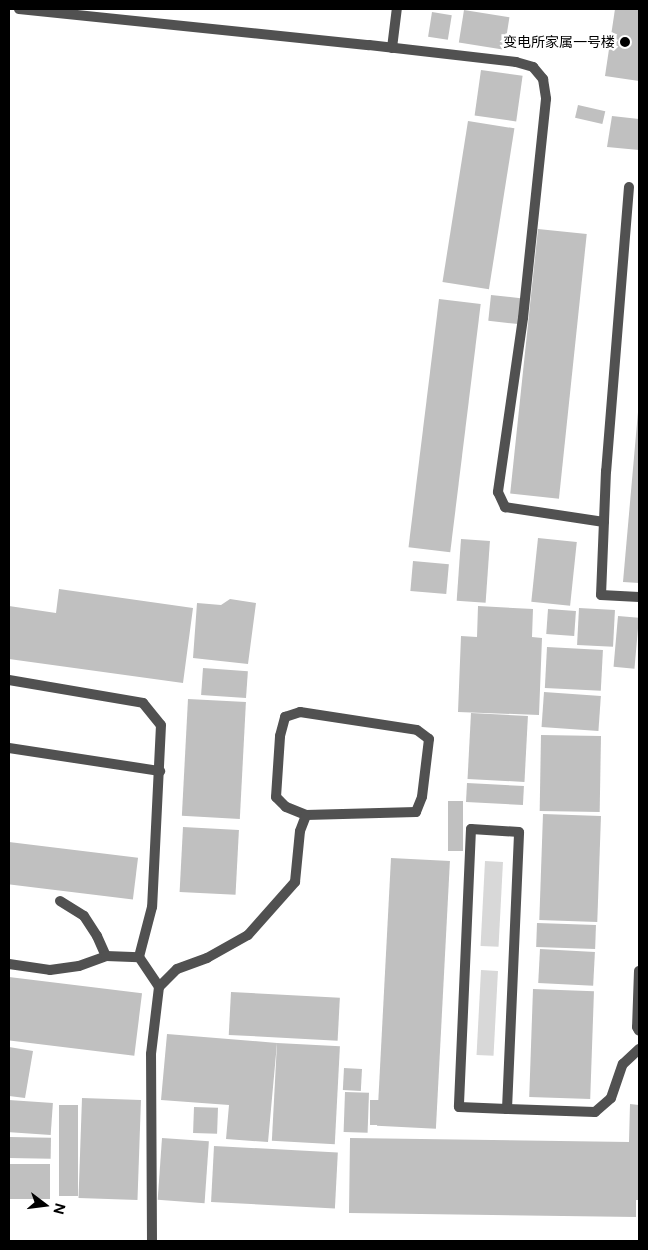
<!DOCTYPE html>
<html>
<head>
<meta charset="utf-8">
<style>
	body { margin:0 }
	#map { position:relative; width:648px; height:1250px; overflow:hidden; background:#fff; font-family:"Public Sans","Noto Sans SC",sans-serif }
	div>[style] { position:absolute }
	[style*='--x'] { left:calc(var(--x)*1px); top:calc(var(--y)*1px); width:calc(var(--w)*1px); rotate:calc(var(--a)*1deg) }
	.green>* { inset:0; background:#d8d8d8; transform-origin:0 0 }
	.building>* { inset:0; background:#c0c0c0; transform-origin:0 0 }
	.service>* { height:10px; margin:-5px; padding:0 5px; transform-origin:5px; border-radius:5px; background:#515151 }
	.dots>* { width:14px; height:14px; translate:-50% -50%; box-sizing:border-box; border:2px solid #fff; border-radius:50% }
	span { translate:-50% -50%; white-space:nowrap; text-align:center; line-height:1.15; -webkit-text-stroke:5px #fff; paint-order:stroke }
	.poi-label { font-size:14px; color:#000 }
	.right { translate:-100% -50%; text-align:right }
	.frame { position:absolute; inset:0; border:10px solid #000; pointer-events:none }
	.north { position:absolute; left:20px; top:1180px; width:50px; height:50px; -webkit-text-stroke:4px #fff; paint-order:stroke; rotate:105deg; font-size:14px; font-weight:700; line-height:20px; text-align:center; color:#000 }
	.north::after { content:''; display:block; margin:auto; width:18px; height:22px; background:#000; clip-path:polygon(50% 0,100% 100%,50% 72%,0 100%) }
</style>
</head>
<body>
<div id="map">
	<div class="green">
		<div style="left:485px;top:861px;width:18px;height:85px;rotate:3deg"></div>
		<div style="left:481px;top:970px;width:17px;height:85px;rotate:3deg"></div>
	</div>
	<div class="building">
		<div style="clip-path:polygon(615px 9px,639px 9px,639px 81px,605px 76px)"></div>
		<div style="left:464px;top:10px;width:46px;height:33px;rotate:9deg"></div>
		<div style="left:432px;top:12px;width:20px;height:25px;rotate:9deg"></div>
		<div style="left:481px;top:70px;width:42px;height:46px;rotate:8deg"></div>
		<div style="left:578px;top:105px;width:28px;height:13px;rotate:13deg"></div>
		<div style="clip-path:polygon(612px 116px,639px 119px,639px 150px,607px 147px)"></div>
		<div style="left:468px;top:121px;width:47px;height:163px;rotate:9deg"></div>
		<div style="left:538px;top:229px;width:49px;height:266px;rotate:6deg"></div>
		<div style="left:491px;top:295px;width:30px;height:26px;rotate:6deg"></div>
		<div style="left:439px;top:299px;width:42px;height:250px;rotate:7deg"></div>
		<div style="clip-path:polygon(638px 412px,639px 412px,639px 583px,623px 582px)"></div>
		<div style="left:538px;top:538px;width:39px;height:64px;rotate:6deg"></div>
		<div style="left:461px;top:539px;width:29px;height:62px;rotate:4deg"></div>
		<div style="left:413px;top:561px;width:36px;height:30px;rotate:5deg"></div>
		<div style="clip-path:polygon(59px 589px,193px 608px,183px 683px,9px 659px,9px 606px,56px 613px)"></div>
		<div style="clip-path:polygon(230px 599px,256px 603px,248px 664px,193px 658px,197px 603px,221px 605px)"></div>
		<div style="clip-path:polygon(478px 606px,533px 609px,532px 637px,542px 638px,539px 715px,458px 712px,461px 636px,477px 637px)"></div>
		<div style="left:579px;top:608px;width:36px;height:37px;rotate:3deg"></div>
		<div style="left:548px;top:609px;width:28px;height:25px;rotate:4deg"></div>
		<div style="left:618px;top:616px;width:21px;height:51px;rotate:5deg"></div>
		<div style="left:547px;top:647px;width:56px;height:41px;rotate:3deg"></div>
		<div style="left:203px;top:668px;width:45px;height:27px;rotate:4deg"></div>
		<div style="left:544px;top:692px;width:57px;height:35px;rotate:4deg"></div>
		<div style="left:188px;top:699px;width:58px;height:117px;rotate:3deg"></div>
		<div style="left:471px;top:713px;width:57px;height:66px;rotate:3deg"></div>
		<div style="left:541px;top:735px;width:60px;height:76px;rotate:1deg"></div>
		<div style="left:467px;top:783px;width:57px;height:19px;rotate:3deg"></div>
		<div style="left:448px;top:801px;width:15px;height:50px"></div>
		<div style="left:543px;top:814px;width:58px;height:106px;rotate:2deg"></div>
		<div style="left:183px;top:827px;width:56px;height:65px;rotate:3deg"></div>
		<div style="left:9px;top:842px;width:130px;height:42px;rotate:7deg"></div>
		<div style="left:391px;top:858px;width:59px;height:268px;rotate:3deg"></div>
		<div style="left:537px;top:923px;width:59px;height:24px;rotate:2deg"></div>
		<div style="left:540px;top:949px;width:55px;height:34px;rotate:3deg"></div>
		<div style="left:9px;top:977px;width:134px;height:63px;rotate:7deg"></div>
		<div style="left:533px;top:989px;width:61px;height:108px;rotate:2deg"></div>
		<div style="left:231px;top:992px;width:109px;height:43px;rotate:3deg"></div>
		<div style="clip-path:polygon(167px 1034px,277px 1043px,268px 1142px,226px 1139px,229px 1105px,161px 1100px)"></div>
		<div style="left:277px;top:1043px;width:63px;height:98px;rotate:3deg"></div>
		<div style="clip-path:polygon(9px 1047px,33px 1051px,25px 1098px,9px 1096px)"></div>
		<div style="left:344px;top:1068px;width:18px;height:22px;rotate:3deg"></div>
		<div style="left:345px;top:1092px;width:24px;height:40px;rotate:2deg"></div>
		<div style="left:82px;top:1098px;width:59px;height:100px;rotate:2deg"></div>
		<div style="left:9px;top:1100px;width:44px;height:32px;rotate:4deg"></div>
		<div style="left:370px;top:1100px;width:9px;height:25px"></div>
		<div style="clip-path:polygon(630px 1104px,639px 1105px,639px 1200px,636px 1200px,636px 1217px,349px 1213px,350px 1138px,629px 1142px)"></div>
		<div style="left:59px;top:1105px;width:19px;height:91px"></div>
		<div style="left:194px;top:1107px;width:24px;height:26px;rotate:2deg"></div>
		<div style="left:9px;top:1137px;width:42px;height:21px;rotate:1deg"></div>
		<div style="left:162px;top:1138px;width:47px;height:62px;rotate:4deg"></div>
		<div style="left:214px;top:1146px;width:124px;height:56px;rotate:3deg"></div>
		<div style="left:9px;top:1164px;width:41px;height:35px"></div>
	</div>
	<div class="service">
		<div style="--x:19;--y:9;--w:352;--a:5.9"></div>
		<div style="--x:369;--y:45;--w:148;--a:6.6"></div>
		<div style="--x:516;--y:62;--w:18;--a:16"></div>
		<div style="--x:533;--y:67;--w:16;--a:50"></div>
		<div style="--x:543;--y:79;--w:20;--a:81"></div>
		<div style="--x:546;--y:99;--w:220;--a:96"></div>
		<div style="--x:523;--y:318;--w:176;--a:98.2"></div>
		<div style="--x:498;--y:492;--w:17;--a:65"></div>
		<div style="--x:505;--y:507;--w:100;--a:8.6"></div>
		<div style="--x:392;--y:48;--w:39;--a:-83"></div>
		<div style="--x:629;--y:187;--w:285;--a:94.6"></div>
		<div style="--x:606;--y:471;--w:124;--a:92.3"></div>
		<div style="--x:601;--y:595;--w:38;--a:3"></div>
		<div style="--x:9;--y:680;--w:136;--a:9.7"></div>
		<div style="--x:143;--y:703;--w:28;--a:51"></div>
		<div style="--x:161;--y:725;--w:182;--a:92.8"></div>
		<div style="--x:152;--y:907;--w:52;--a:104.6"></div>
		<div style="--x:139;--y:957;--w:36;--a:56"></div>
		<div style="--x:300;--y:712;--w:118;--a:8.7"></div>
		<div style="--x:417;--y:730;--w:15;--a:37"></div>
		<div style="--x:429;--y:739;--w:58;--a:96.9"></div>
		<div style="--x:422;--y:797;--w:16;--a:112"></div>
		<div style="--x:416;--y:812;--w:110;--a:178.4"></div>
		<div style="--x:306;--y:815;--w:22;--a:-158"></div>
		<div style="--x:286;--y:807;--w:14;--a:-135"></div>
		<div style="--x:276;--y:797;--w:61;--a:-86.2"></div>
		<div style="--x:280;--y:736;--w:20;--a:-75"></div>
		<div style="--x:285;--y:717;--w:16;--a:-18"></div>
		<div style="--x:9;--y:748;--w:153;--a:8.7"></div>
		<div style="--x:60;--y:901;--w:28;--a:32"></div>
		<div style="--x:84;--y:916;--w:24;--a:57"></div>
		<div style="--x:97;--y:936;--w:22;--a:66"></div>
		<div style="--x:9;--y:964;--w:41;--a:8.3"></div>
		<div style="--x:50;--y:970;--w:29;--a:-8"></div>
		<div style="--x:79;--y:966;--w:29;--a:-20"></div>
		<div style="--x:106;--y:956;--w:33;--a:2"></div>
		<div style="--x:639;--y:971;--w:56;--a:92"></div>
		<div style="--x:637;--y:1027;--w:4;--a:63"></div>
		<div style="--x:507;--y:1109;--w:277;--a:-87.5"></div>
		<div style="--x:519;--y:832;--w:48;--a:-176.4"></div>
		<div style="--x:471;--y:829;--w:278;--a:92.5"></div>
		<div style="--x:459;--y:1107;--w:48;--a:2.4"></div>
		<div style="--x:507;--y:1109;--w:88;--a:2"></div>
		<div style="--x:595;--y:1112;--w:21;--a:-41"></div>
		<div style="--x:611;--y:1098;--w:36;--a:-71"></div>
		<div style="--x:623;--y:1064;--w:22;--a:-43"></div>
		<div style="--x:152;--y:1241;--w:187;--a:-90.3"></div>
		<div style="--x:151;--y:1054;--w:67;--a:-83.2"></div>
		<div style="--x:159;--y:987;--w:25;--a:-45"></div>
		<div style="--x:177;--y:969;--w:32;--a:-20"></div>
		<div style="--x:207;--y:958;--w:47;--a:-29.3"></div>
		<div style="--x:248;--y:935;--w:71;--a:-48.4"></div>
		<div style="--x:295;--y:882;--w:51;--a:-84.4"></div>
		<div style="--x:300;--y:831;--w:17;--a:-69"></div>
	</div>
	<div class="dots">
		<div style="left:625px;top:42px;background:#000"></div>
	</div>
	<div class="poi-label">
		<span class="right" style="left:615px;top:42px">变电所家属一号楼</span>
	</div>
	<div class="frame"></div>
	<div class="north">N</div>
</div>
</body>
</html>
